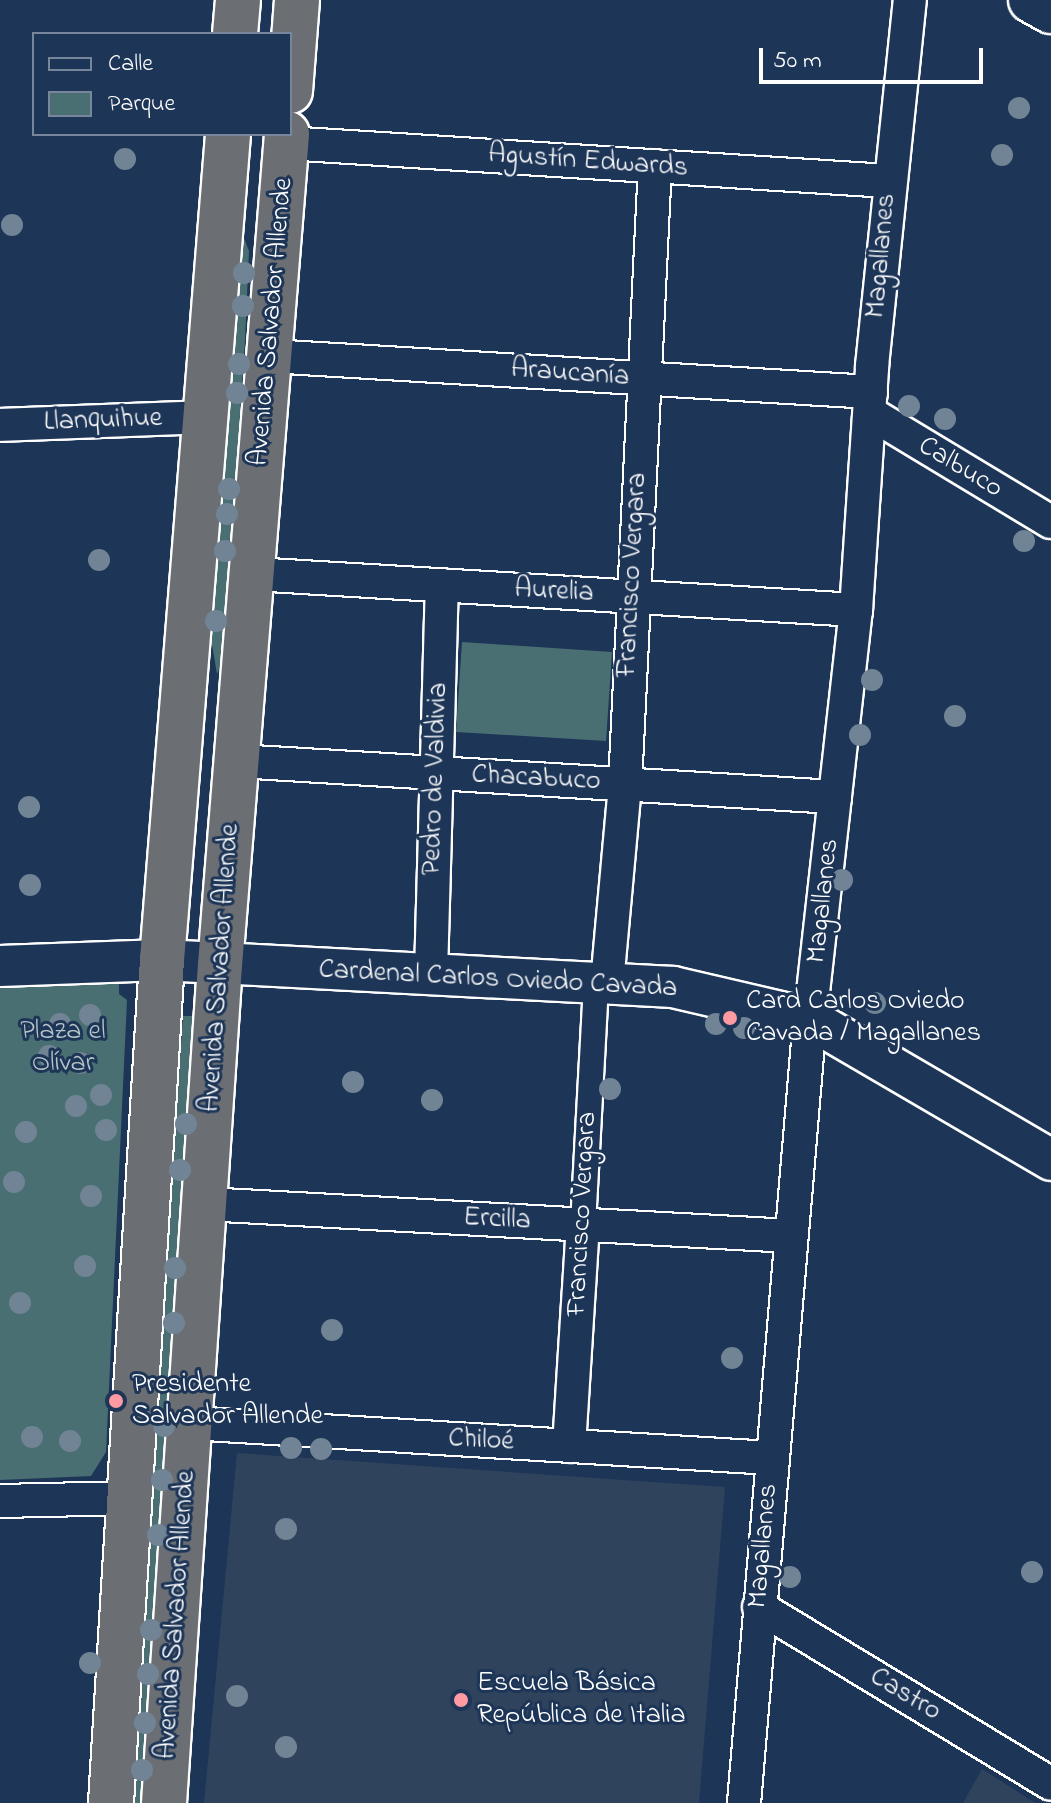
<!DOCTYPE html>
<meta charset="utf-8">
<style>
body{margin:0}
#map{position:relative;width:1051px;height:1803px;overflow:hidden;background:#1d3557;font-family:"Indie Flower",sans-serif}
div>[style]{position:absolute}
.built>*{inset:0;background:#30435d}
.green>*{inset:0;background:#496f72}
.roads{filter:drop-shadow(2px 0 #fff) drop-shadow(-2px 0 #fff) drop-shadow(0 2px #fff) drop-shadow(0 -2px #fff)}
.pedestrian>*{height:24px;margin:-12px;padding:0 12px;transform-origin:12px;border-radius:12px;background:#1d3557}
.minor>*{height:32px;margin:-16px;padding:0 16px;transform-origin:16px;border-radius:16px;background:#1d3557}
.tertiary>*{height:40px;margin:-20px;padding:0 20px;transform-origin:20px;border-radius:20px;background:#1d3557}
.secondary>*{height:44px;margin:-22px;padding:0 22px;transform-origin:22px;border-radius:22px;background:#1d3557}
.trunk>*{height:44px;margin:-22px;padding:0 22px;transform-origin:22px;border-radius:22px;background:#6b6f74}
.trees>*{width:22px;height:22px;margin:-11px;border-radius:50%;background:#718495}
.dots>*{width:22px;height:22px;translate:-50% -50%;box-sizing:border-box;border:4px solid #1d3557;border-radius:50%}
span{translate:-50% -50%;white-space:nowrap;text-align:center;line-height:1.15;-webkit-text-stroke:6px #1d3557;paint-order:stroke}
.street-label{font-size:28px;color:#fff}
.poi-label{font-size:28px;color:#fff}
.left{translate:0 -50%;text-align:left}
.park-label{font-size:28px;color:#b6c5c7}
.legend{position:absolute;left:32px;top:32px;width:260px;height:104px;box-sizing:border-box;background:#1d3557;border:2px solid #77869a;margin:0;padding:10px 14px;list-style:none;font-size:24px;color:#fff}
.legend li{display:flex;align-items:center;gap:16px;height:40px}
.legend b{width:40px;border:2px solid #77869a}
.scale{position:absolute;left:759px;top:48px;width:224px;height:36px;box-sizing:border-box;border:4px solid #fff;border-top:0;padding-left:10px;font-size:24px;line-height:28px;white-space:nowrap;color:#fff;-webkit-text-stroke:6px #1d3557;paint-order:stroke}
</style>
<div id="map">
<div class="built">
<div style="clip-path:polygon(237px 1453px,725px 1487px,699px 1803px,204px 1803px)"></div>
<div style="clip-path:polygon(982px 1769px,1035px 1803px,963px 1803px)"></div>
</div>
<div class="green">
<div style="clip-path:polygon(244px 238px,249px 251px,245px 341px,223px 659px,217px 674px,209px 627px,238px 252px)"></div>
<div style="clip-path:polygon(462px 642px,612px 652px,606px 741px,456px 732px)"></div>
<div style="clip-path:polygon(119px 981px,119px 994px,127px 1000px,106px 1452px,91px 1476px,0 1480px,0 985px)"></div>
<div style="clip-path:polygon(183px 1016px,198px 1016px,145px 1803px,128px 1803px)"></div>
</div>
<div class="roads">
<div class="pedestrian">
<div style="left:583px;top:1225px;width:242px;rotate:-86.9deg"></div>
</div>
<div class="minor">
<div style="left:286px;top:143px;width:604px;rotate:3.61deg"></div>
<div style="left:269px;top:356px;width:603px;rotate:3.42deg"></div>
<div style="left:870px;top:413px;width:211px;rotate:31.1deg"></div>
<div style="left:0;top:425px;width:205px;rotate:-2.2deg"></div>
<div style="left:252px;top:574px;width:605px;rotate:3.41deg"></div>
<div style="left:237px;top:761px;width:599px;rotate:3.45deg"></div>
<div style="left:431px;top:974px;width:389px;rotate:-88.4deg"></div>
<div style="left:607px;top:983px;width:199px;rotate:-84.8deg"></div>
<div style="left:625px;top:785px;width:620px;rotate:-87.23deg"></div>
<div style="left:204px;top:1204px;width:588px;rotate:3.12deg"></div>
<div style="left:189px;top:1423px;width:584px;rotate:3.44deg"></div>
<div style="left:569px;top:1446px;width:221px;rotate:-86.4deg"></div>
<div style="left:0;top:1501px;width:129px;rotate:-1.3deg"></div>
<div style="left:759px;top:1607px;width:341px;rotate:31.2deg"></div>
<div style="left:744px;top:1803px;width:787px;rotate:-85.19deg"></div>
<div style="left:810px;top:1019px;width:412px;rotate:-83.6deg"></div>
<div style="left:856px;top:610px;width:245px;rotate:-86.2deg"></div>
<div style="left:872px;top:366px;width:368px;rotate:-84.1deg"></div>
</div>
<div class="tertiary">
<div style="left:0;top:966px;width:162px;rotate:-2.1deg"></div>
<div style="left:162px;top:960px;width:512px;rotate:3.02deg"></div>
<div style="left:673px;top:987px;width:141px;rotate:13.1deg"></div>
<div style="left:810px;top:1019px;width:279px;rotate:30.3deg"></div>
</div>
<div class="secondary">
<div style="left:1031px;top:0;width:23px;rotate:29deg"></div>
</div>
<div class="trunk">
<div style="left:235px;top:34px;width:34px;rotate:-85deg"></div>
<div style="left:290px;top:91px;width:91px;rotate:-85.6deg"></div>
<div style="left:111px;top:1803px;width:845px;rotate:-86.54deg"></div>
<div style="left:162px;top:960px;width:829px;rotate:-85.43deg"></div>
<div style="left:164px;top:1803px;width:840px;rotate:-86.18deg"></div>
<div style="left:220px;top:965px;width:834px;rotate:-85.39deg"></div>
</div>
</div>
<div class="trees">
<div style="left:1019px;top:108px"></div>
<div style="left:1002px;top:155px"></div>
<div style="left:125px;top:159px"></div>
<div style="left:12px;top:225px"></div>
<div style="left:244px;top:273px"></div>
<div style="left:243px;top:306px"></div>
<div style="left:239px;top:364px"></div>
<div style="left:237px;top:393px"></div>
<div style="left:909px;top:406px"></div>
<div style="left:945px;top:419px"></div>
<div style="left:229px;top:489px"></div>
<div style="left:227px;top:514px"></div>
<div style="left:1024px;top:541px"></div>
<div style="left:225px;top:551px"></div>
<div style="left:99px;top:560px"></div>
<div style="left:216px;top:621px"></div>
<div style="left:872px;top:680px"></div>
<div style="left:955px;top:716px"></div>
<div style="left:860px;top:735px"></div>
<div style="left:29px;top:807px"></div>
<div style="left:842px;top:880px"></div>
<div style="left:30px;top:885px"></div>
<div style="left:875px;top:1003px"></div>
<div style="left:90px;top:1015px"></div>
<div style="left:60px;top:1024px"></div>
<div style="left:716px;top:1024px"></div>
<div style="left:744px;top:1028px"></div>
<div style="left:49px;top:1056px"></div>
<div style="left:80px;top:1063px"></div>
<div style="left:353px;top:1082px"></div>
<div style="left:610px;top:1089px"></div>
<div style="left:101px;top:1095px"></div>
<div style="left:432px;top:1100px"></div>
<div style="left:76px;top:1106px"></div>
<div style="left:186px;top:1124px"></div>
<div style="left:106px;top:1130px"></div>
<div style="left:26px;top:1132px"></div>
<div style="left:180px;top:1170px"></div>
<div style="left:14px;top:1182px"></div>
<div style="left:91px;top:1196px"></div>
<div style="left:85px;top:1266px"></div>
<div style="left:175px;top:1268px"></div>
<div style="left:20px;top:1303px"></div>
<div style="left:174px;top:1323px"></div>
<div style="left:332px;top:1330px"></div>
<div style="left:732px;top:1358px"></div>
<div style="left:164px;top:1426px"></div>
<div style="left:32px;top:1437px"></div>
<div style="left:70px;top:1441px"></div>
<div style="left:291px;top:1448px"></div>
<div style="left:321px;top:1449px"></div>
<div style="left:162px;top:1480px"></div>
<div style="left:286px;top:1529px"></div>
<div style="left:158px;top:1535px"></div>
<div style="left:1032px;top:1572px"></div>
<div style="left:790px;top:1577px"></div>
<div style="left:151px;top:1630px"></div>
<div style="left:90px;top:1663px"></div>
<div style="left:148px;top:1674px"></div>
<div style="left:237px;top:1696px"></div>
<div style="left:145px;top:1723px"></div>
<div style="left:286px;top:1747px"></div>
<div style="left:142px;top:1770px"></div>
</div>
<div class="dots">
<div style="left:730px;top:1018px;background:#ff9aa2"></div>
<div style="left:116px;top:1401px;background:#ff9aa2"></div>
<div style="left:461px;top:1700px;background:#ff9aa2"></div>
</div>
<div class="street-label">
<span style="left:588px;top:162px;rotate:4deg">Agustín Edwards</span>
<span style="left:882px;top:256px;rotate:-85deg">Magallanes</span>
<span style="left:272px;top:322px;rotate:-85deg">Avenida Salvador Allende</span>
<span style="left:570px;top:374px;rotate:4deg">Araucanía</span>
<span style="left:103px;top:421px;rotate:-2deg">Llanquihue</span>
<span style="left:960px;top:468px;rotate:31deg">Calbuco</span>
<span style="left:633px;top:575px;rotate:-87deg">Francisco Vergara</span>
<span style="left:554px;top:592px;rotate:3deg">Aurelia</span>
<span style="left:436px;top:779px;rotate:-88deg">Pedro de Valdivia</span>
<span style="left:536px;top:779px;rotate:3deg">Chacabuco</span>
<span style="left:824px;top:901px;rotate:-84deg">Magallanes</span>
<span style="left:221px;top:968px;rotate:-86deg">Avenida Salvador Allende</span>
<span style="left:498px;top:980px;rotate:3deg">Cardenal Carlos Oviedo Cavada</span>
<span style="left:583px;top:1214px;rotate:-87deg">Francisco Vergara</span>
<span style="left:497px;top:1220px;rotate:3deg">Ercilla</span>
<span style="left:481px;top:1441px;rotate:3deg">Chiloé</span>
<span style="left:764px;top:1546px;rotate:-85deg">Magallanes</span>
<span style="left:177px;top:1615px;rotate:-86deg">Avenida Salvador Allende</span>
<span style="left:905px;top:1695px;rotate:31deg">Castro</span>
</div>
<div class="poi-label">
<span class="left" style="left:746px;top:1018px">Card Carlos Oviedo<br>Cavada / Magallanes</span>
<span class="left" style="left:132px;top:1401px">Presidente<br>Salvador Allende</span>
<span class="left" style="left:477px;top:1700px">Escuela Básica<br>República de Italia</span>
</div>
<div class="park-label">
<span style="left:63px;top:1048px">Plaza el<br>Olívar</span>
</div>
<ul class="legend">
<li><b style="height:10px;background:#1d3557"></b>Calle</li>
<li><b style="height:22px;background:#496f72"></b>Parque</li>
</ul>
<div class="scale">50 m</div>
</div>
